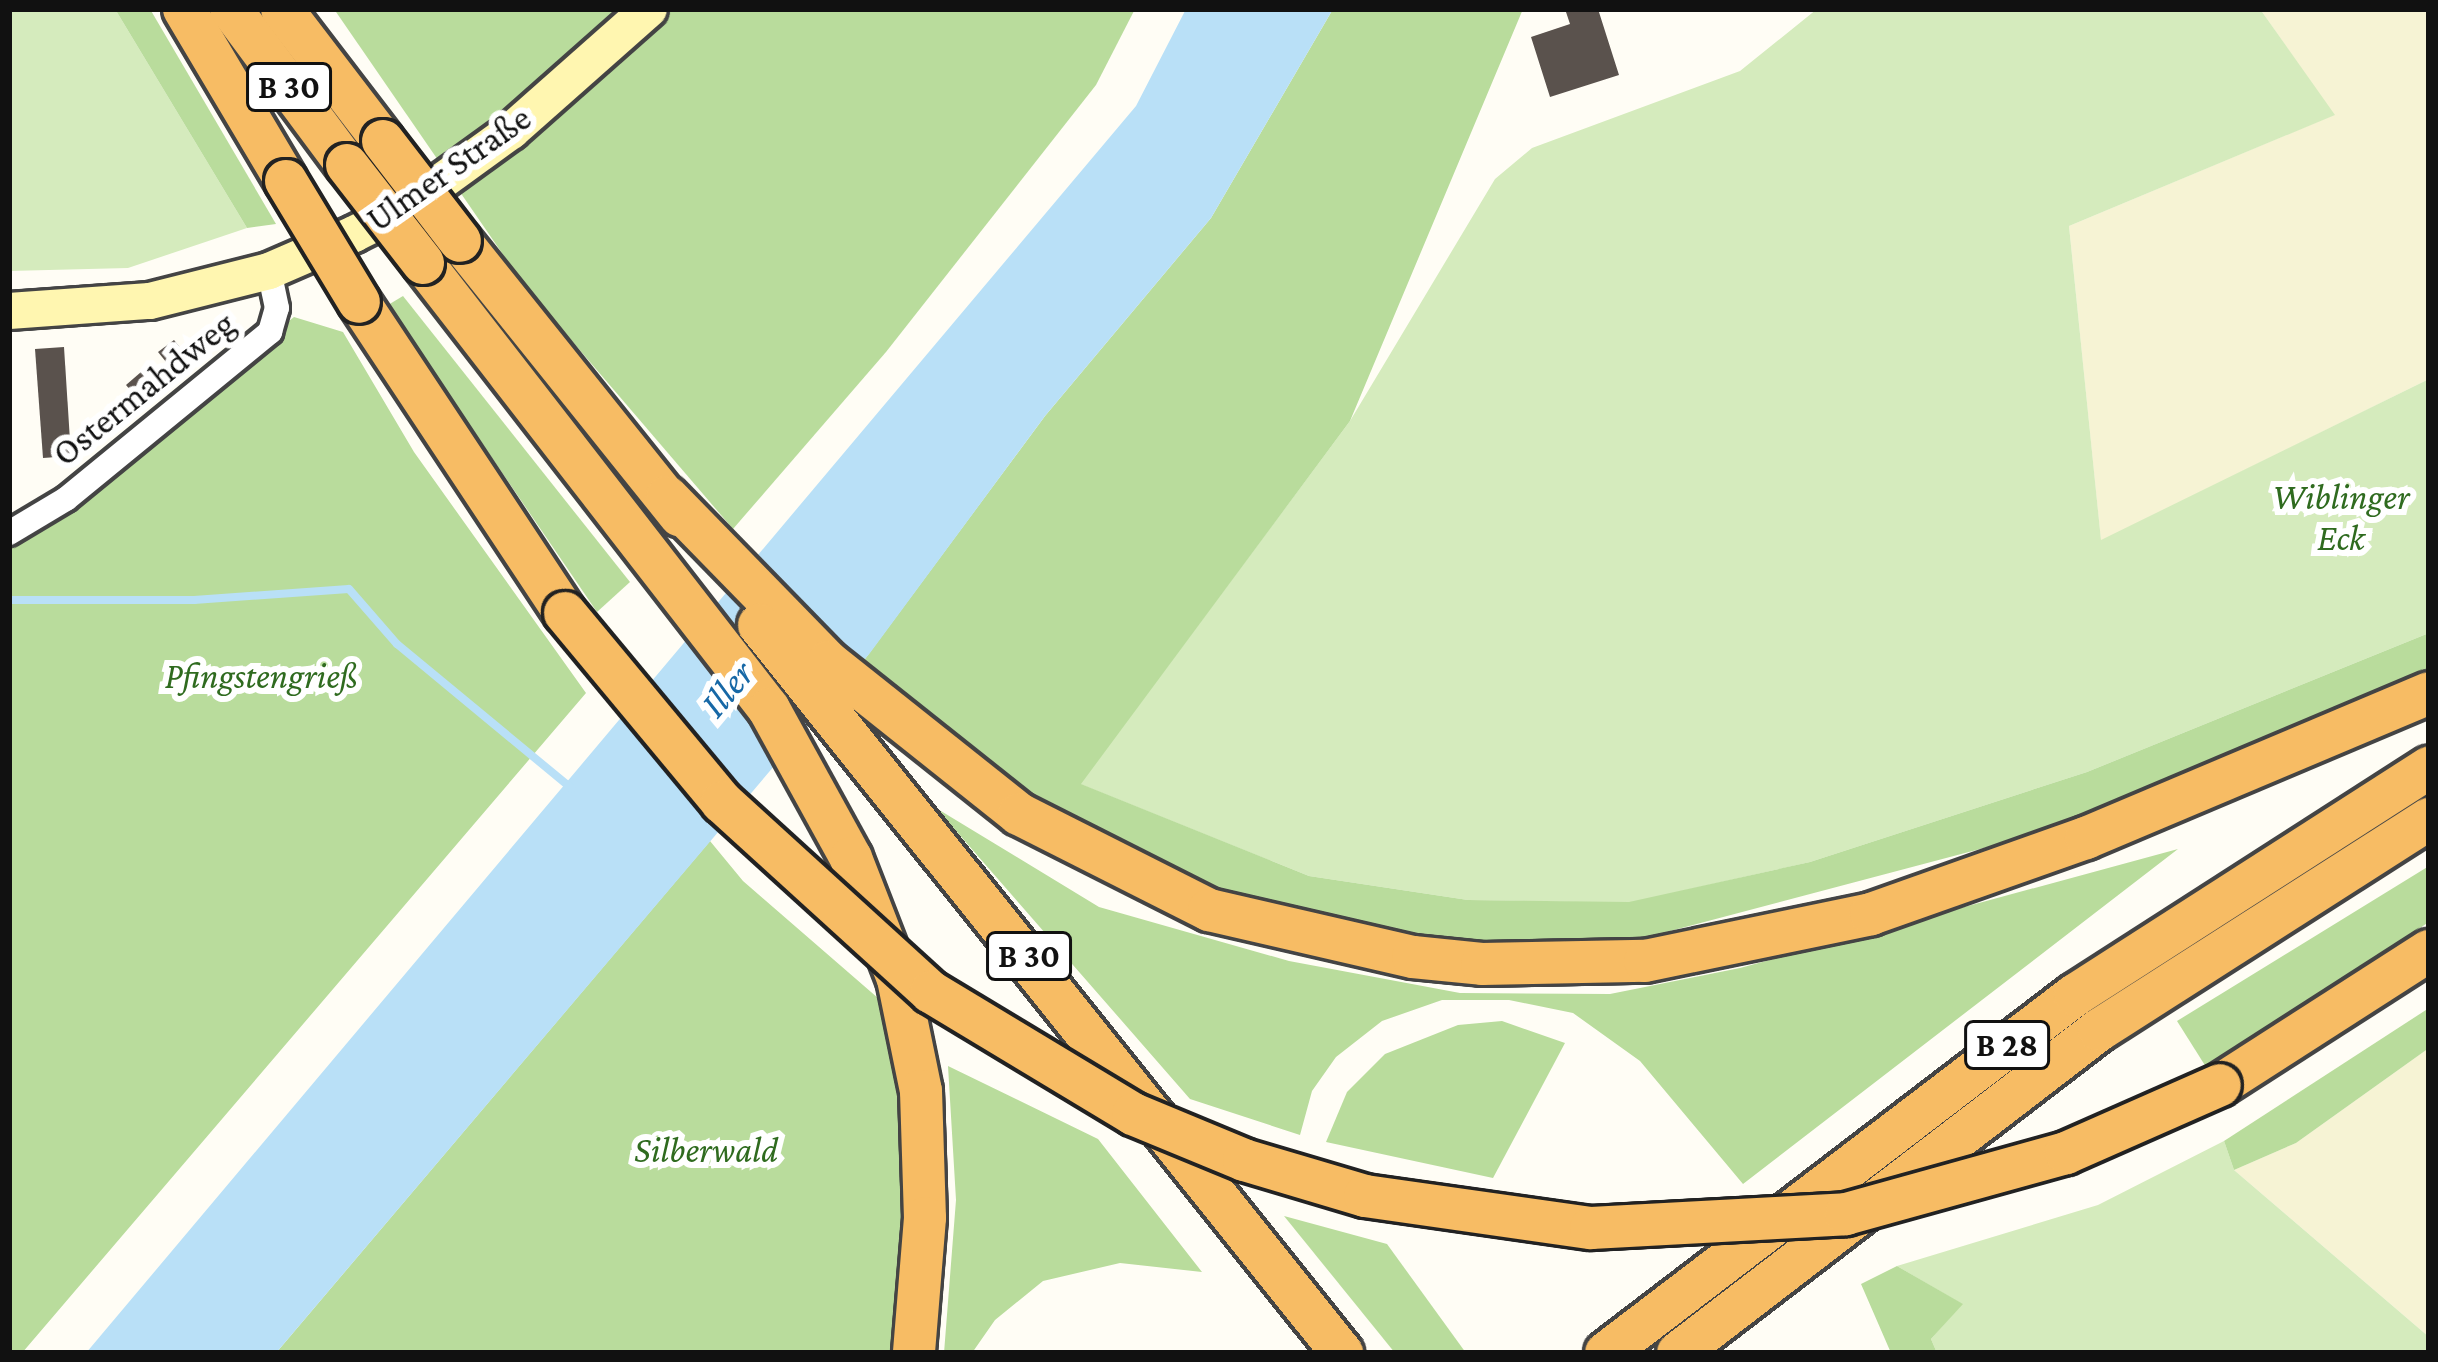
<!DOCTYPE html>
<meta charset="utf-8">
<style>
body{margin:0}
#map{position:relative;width:2438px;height:1362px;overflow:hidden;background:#fffdf5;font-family:"Crimson Pro",serif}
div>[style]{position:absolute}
.farmland>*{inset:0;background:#f6f3d4}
.green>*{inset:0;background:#d5ebbd}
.forest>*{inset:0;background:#b9dc9c}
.water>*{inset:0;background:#b9e0f7}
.stream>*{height:8px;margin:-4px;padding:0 4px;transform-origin:4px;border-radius:4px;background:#b9e0f7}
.building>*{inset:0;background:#5a524d}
.roads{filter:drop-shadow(3px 0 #444) drop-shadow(-3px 0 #444) drop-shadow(0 3px #444) drop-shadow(0 -3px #444)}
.minor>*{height:24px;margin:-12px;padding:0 12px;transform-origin:12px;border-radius:12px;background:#fff}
.secondary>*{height:36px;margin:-18px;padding:0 18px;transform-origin:18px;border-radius:18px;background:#fff6b0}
.trunk>*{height:42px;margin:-21px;padding:0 21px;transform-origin:21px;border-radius:21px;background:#f7bc64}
.bridges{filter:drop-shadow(3px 0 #222) drop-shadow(-3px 0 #222) drop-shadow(0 3px #222) drop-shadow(0 -3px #222)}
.trunk-bridge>*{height:42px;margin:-21px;padding:0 21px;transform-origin:21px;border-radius:21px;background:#f7bc64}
span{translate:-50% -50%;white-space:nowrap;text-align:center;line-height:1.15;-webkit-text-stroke:12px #fff;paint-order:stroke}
.shield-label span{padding:3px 9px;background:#fff;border:3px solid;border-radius:9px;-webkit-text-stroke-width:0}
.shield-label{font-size:33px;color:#111;font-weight:700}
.street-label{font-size:36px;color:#111}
.park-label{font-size:36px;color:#2f6b1f;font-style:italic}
.water-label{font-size:39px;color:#1768a6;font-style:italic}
.frame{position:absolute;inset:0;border:12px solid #111;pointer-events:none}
</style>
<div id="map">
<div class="farmland">
<div style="clip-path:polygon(2260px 9px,2429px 9px,2429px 379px,2101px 541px,2069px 226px,2334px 115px)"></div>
<div style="clip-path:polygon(2429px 1048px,2429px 1337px,2234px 1170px,2296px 1143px)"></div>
</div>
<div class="green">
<div style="clip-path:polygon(9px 9px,115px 9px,247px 228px,128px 268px,9px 271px)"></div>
<div style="clip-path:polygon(1817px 9px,2260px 9px,2335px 115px,2069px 226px,2101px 540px,2429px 379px,2429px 633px,2087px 772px,1810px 862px,1629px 903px,1468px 900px,1309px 876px,1080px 784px,1350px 421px,1495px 179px,1532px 148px,1740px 71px)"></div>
<div style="clip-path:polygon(2224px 1141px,2234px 1170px,2429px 1337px,2429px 1353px,1937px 1353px,1931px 1339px,1962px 1304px,1897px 1266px,2098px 1205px)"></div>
</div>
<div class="forest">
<div style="clip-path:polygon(115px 9px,150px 9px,276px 224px,247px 228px)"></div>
<div style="clip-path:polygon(334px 9px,1135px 9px,1096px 85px,886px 352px,733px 529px,524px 285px)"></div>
<div style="clip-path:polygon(1333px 9px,1523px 9px,1350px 421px,1081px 784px,1309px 876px,1468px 900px,1629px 902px,1810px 862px,2087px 772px,2429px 633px,2429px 673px,2033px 835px,1640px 939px,1540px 945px,1343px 930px,1193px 886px,1053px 818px,859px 667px,1045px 416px,1211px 218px)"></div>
<div style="clip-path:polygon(403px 296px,630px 582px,597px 612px,388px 305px)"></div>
<div style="clip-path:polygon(294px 317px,343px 332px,414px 452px,586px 693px,22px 1353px,9px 1353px,9px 545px)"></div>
<div style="clip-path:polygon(936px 808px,1099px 907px,1289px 961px,1460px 993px,1610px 994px,1740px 968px,2178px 849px,1743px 1184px,1640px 1061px,1573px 1013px,1509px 1000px,1442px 1000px,1382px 1021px,1336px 1057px,1312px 1091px,1300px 1135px,1190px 1099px)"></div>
<div style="clip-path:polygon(710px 841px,743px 881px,901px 1018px,909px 1234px,894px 1353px,276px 1353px)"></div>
<div style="clip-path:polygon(2429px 866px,2429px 922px,2206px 1067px,2177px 1021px)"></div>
<div style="clip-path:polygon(2429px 1008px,2429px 1048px,2296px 1143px,2234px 1170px,2224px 1141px)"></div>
<div style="clip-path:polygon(1502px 1021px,1565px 1043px,1493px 1178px,1326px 1142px,1347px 1092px,1385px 1054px,1458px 1025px)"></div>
<div style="clip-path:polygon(948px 1066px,1098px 1139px,1202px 1272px,1120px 1263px,1043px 1281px,995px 1320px,972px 1353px,944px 1353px,956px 1200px)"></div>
<div style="clip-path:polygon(1284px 1216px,1387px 1244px,1466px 1353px,1395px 1353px)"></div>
<div style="clip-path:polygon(1897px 1266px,1963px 1304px,1931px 1339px,1937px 1353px,1891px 1353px,1861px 1284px)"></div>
</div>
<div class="water">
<div style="clip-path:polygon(1186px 9px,1333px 9px,1211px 218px,1045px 416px,870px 653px,276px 1353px,86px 1353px,1136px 106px)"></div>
</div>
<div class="stream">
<div style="left:9px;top:600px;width:185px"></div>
<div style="left:194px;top:600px;width:155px;rotate:-4.1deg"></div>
<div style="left:349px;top:589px;width:73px;rotate:48.9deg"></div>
<div style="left:397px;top:644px;width:227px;rotate:39.6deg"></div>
</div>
<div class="building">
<div style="clip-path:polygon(1565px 9px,1598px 9px,1619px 75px,1550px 97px,1531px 37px,1570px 24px)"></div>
<div style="clip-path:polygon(174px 340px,186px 355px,171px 368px,158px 352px)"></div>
<div style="clip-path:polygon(64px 347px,71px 456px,43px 458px,35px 349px)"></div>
<div style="clip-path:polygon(141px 372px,154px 386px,138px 399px,126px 385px)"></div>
</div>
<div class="roads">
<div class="minor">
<div style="left:9px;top:533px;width:66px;rotate:-30.8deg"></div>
<div style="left:66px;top:499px;width:264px;rotate:-39.3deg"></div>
<div style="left:270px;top:332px;width:25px;rotate:-74deg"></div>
<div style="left:277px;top:308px;width:38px;rotate:-102deg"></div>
</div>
<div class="secondary">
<div style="left:9px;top:311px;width:141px;rotate:-4.1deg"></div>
<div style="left:150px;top:301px;width:123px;rotate:-14.1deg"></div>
<div style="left:269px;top:271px;width:93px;rotate:-23.5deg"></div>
<div style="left:354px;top:234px;width:54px;rotate:-26.6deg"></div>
<div style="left:402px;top:210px;width:135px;rotate:-35.9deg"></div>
<div style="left:511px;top:131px;width:184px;rotate:-41.5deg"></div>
</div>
<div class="trunk">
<div style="left:184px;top:9px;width:200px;rotate:59.3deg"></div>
<div style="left:231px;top:9px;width:194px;rotate:53.4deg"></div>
<div style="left:282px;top:9px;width:166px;rotate:52.6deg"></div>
<div style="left:460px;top:241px;width:352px;rotate:51.3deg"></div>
<div style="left:423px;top:263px;width:564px;rotate:52.2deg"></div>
<div style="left:769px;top:709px;width:170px;rotate:61.2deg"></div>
<div style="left:851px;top:858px;width:130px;rotate:68.8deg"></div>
<div style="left:898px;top:979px;width:114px;rotate:78.4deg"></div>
<div style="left:921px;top:1091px;width:127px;rotate:88.2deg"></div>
<div style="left:925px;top:1218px;width:135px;rotate:94.7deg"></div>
<div style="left:359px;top:302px;width:373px;rotate:56.5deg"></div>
<div style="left:667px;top:497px;width:231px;rotate:45.7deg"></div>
<div style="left:828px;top:662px;width:244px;rotate:38.5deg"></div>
<div style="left:1019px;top:814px;width:213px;rotate:26.8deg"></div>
<div style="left:1209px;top:910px;width:209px;rotate:13deg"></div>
<div style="left:1413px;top:957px;width:69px;rotate:5.8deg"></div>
<div style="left:1482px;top:964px;width:163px;rotate:-1.1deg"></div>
<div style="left:1645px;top:961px;width:231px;rotate:-11.7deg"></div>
<div style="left:1871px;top:914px;width:228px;rotate:-19.5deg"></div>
<div style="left:2086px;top:838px;width:372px;rotate:-22.9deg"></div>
<div style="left:759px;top:625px;width:933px;rotate:51.31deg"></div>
<div style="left:2220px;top:1085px;width:248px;rotate:-32.7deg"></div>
<div style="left:1606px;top:1353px;width:590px;rotate:-37.36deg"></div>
<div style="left:2075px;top:995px;width:421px;rotate:-32.7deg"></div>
<div style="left:1678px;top:1353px;width:531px;rotate:-37.5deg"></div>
<div style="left:2099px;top:1030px;width:392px;rotate:-32.6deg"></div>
</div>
</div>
<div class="bridges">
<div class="trunk-bridge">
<div style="left:383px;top:141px;width:126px;rotate:52.4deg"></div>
<div style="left:347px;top:165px;width:124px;rotate:52.2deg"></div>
<div style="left:286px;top:181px;width:141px;rotate:58.9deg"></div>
<div style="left:565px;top:613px;width:246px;rotate:50.3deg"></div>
<div style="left:722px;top:802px;width:282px;rotate:42.3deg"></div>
<div style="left:931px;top:992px;width:236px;rotate:31.1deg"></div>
<div style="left:1133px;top:1114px;width:120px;rotate:22.5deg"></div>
<div style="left:1244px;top:1160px;width:126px;rotate:16.6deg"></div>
<div style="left:1365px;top:1196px;width:228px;rotate:8.1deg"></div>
<div style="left:1591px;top:1228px;width:255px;rotate:-3.1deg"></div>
<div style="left:1846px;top:1214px;width:228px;rotate:-15.5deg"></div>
<div style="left:2066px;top:1153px;width:168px;rotate:-23.8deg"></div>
</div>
</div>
<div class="shield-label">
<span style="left:289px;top:87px">B 30</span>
<span style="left:1029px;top:956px">B 30</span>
<span style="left:2007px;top:1045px">B 28</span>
</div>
<div class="street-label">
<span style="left:449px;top:169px;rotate:-35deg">Ulmer Straße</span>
<span style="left:144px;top:389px;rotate:-39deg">Ostermahdweg</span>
</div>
<div class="park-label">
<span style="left:2341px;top:518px">Wiblinger<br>Eck</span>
<span style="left:261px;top:677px">Pfingstengrieß</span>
<span style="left:706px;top:1151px">Silberwald</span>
</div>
<div class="water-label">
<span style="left:727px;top:689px;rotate:-50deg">Iller</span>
</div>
<div class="frame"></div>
</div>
